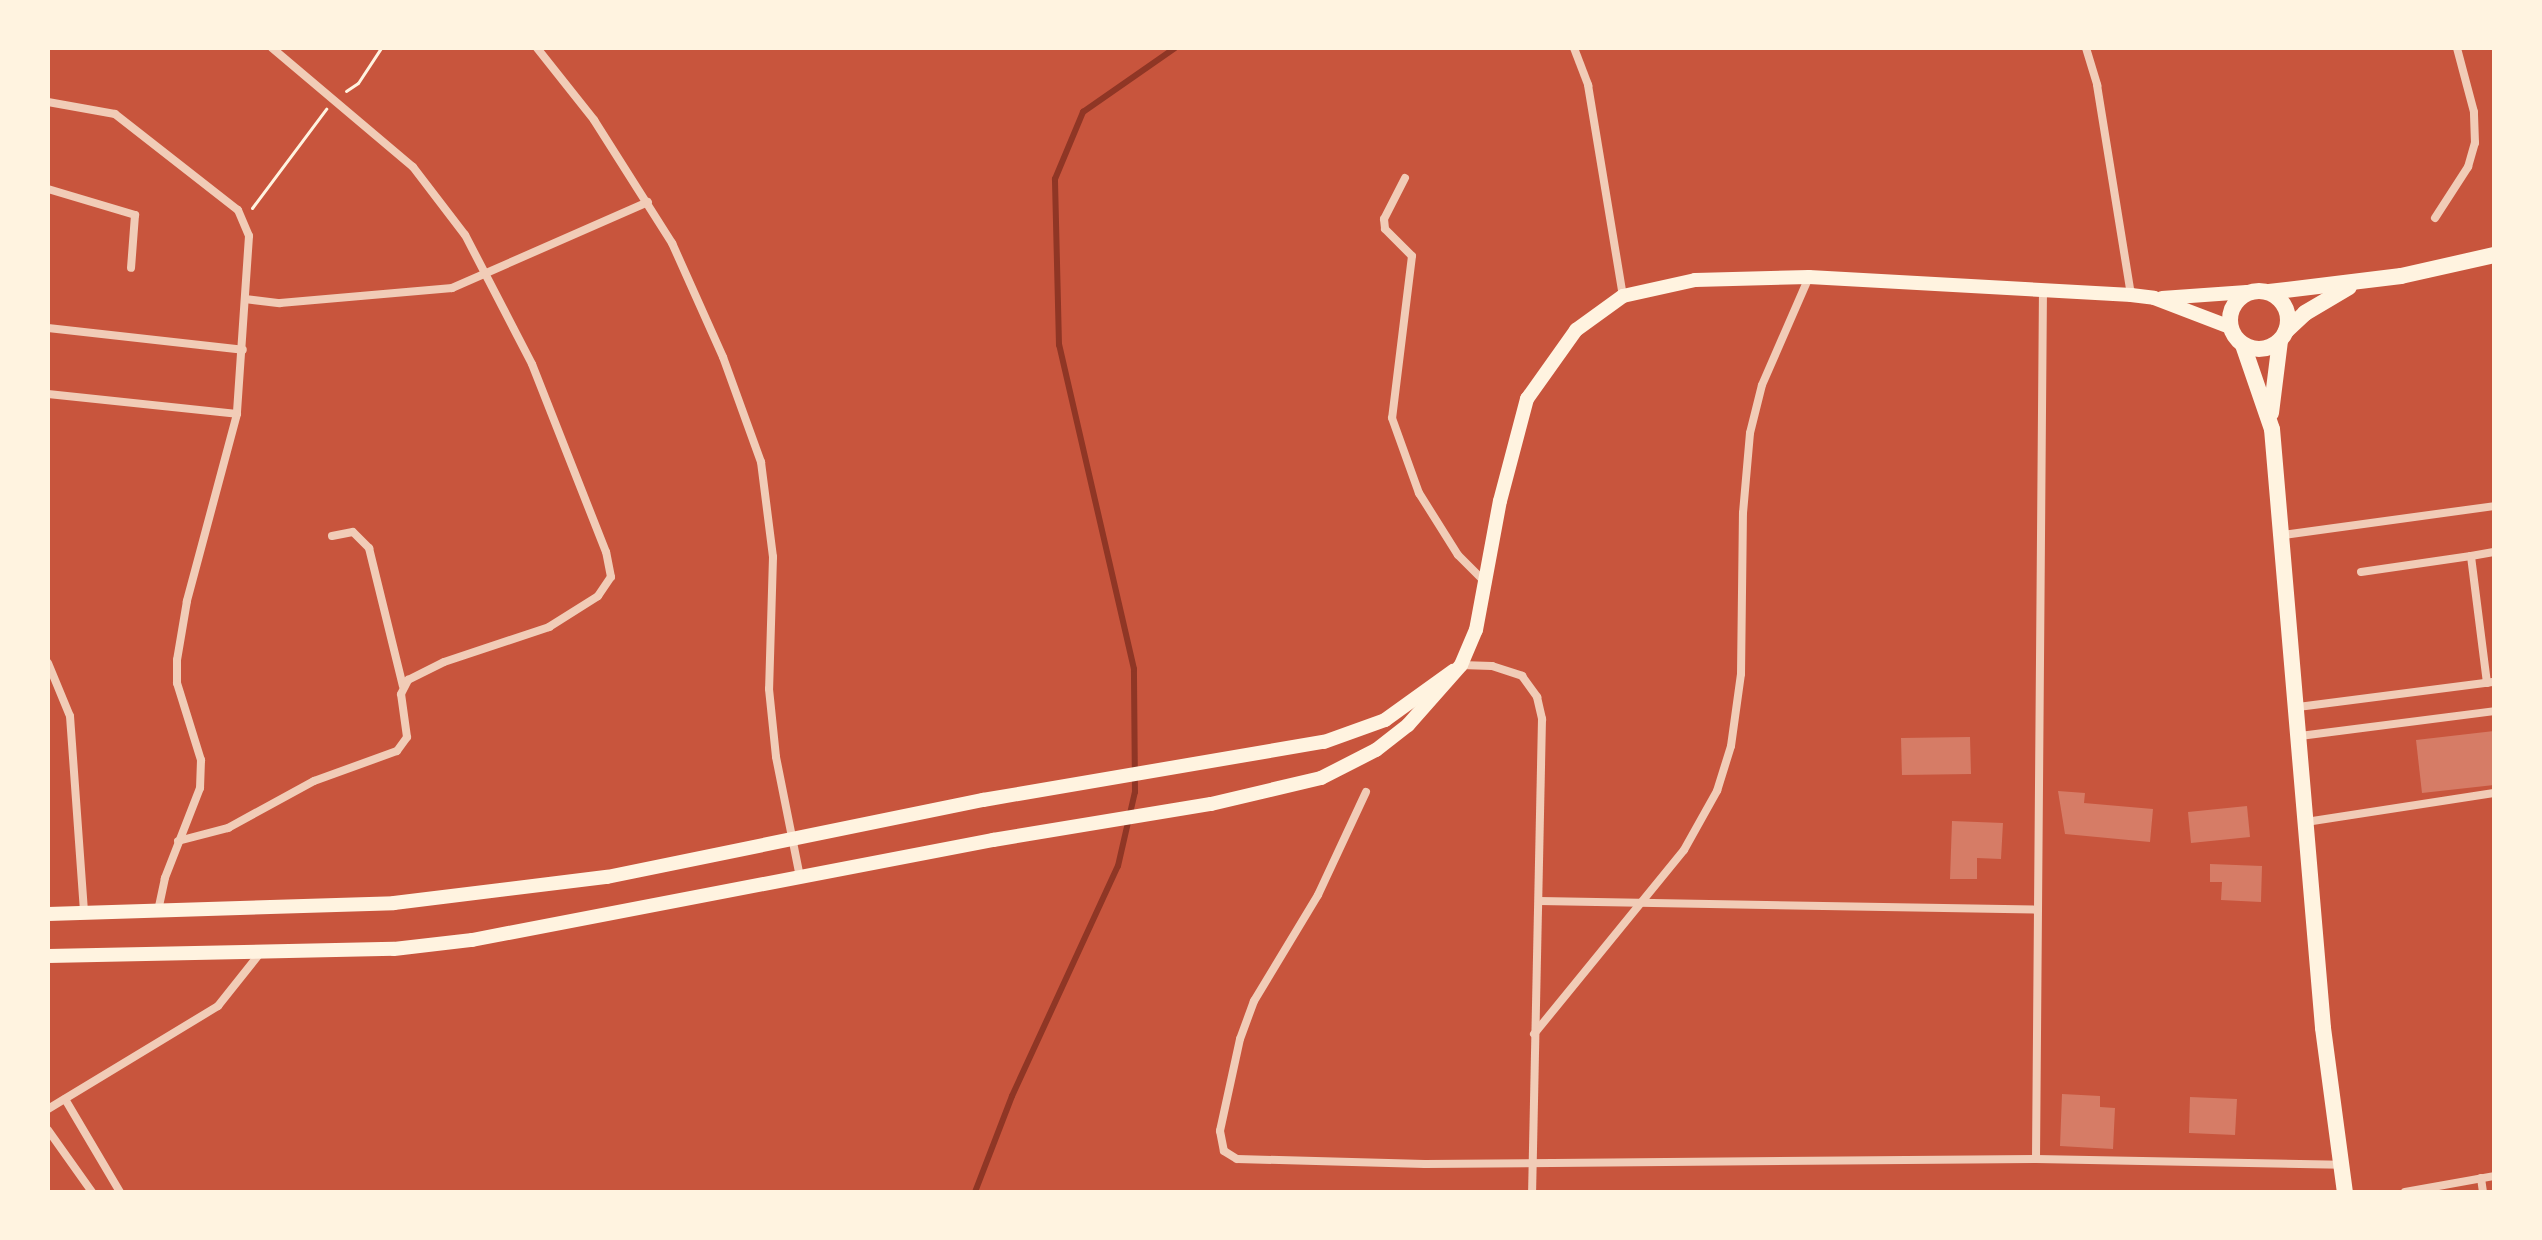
<!DOCTYPE html>
<style>
body{margin:0}
#map{position:relative;width:2542px;height:1240px;overflow:hidden;background:#c8553d;font-family:"Roboto Condensed",sans-serif}
div>[style]{position:absolute}
.stream>*{height:6px;margin:-3px;padding:0 3px;transform-origin:3px;border-radius:3px;background:#8f3625}
.building>*{inset:0;background:#d67c66}
.path>*{height:3px;margin:-1.5px;padding:0 1.5px;transform-origin:1.5px;border-radius:1.5px;background:#fff3e0}
.minor>*{height:8px;margin:-4px;padding:0 4px;transform-origin:4px;border-radius:4px;background:#f1ccb7}
.secondary>*{height:14px;margin:-7px;padding:0 7px;transform-origin:7px;border-radius:7px;background:#fff3e0}
.primary>*{height:16px;margin:-8px;padding:0 8px;transform-origin:8px;border-radius:8px;background:#fff3e0}
.primary>.ring{margin:-8px;padding:0;box-sizing:content-box;background:none;border:16px solid #fff3e0;border-radius:50%}
span{translate:-50% -50%;white-space:nowrap;text-align:center;line-height:1.15;-webkit-text-stroke:6px #fff3e0;paint-order:stroke}
.frame{position:absolute;inset:0;border:50px solid #fff3e0;pointer-events:none}
</style>
<div id="map">
<div class="stream">
<div style="left:975px;top:1192px;width:103px;rotate:-68.9deg"></div>
<div style="left:1012px;top:1096px;width:253px;rotate:-65.3deg"></div>
<div style="left:1118px;top:866px;width:76px;rotate:-77.1deg"></div>
<div style="left:1135px;top:792px;width:123px;rotate:-90.5deg"></div>
<div style="left:1134px;top:669px;width:333px;rotate:-103deg"></div>
<div style="left:1059px;top:345px;width:166px;rotate:-91.4deg"></div>
<div style="left:1055px;top:179px;width:73px;rotate:-67.3deg"></div>
<div style="left:1083px;top:112px;width:112px;rotate:-34.8deg"></div>
</div>
<div class="building">
<div style="clip-path:polygon(2494px 731px,2494px 785px,2422px 793px,2416px 740px)"></div>
<div style="clip-path:polygon(1970px 737px,1971px 774px,1902px 775px,1901px 738px)"></div>
<div style="clip-path:polygon(2058px 791px,2085px 793px,2084px 803px,2153px 809px,2150px 842px,2065px 834px)"></div>
<div style="clip-path:polygon(2247px 806px,2250px 837px,2191px 843px,2188px 812px)"></div>
<div style="clip-path:polygon(1952px 821px,2003px 823px,2001px 859px,1977px 858px,1977px 879px,1950px 879px)"></div>
<div style="clip-path:polygon(2210px 864px,2262px 866px,2261px 902px,2221px 900px,2222px 882px,2210px 882px)"></div>
<div style="clip-path:polygon(2062px 1094px,2100px 1096px,2100px 1107px,2115px 1108px,2113px 1149px,2060px 1146px)"></div>
<div style="clip-path:polygon(2190px 1097px,2237px 1099px,2235px 1135px,2189px 1133px)"></div>
</div>
<div class="path">
<div style="left:346px;top:91px;width:14px;rotate:-34deg"></div>
<div style="left:358px;top:83px;width:42px;rotate:-56.7deg"></div>
<div style="left:252px;top:208px;width:124px;rotate:-53.2deg"></div>
</div>
<div class="minor">
<div style="left:537px;top:48px;width:92px;rotate:51.6deg"></div>
<div style="left:594px;top:120px;width:146px;rotate:57.6deg"></div>
<div style="left:672px;top:243px;width:125px;rotate:65.9deg"></div>
<div style="left:723px;top:357px;width:112px;rotate:70.1deg"></div>
<div style="left:761px;top:462px;width:96px;rotate:82.8deg"></div>
<div style="left:773px;top:557px;width:132px;rotate:91.7deg"></div>
<div style="left:769px;top:689px;width:68px;rotate:84.1deg"></div>
<div style="left:776px;top:757px;width:122px;rotate:78.7deg"></div>
<div style="left:1574px;top:48px;width:40px;rotate:69deg"></div>
<div style="left:1588px;top:85px;width:214px;rotate:80.6deg"></div>
<div style="left:2086px;top:48px;width:39px;rotate:73deg"></div>
<div style="left:2097px;top:85px;width:213px;rotate:80.8deg"></div>
<div style="left:48px;top:102px;width:68px;rotate:10.2deg"></div>
<div style="left:115px;top:114px;width:156px;rotate:38deg"></div>
<div style="left:238px;top:210px;width:28px;rotate:67deg"></div>
<div style="left:249px;top:236px;width:178px;rotate:93.9deg"></div>
<div style="left:237px;top:414px;width:194px;rotate:105deg"></div>
<div style="left:187px;top:601px;width:60px;rotate:99.6deg"></div>
<div style="left:177px;top:660px;width:23px;rotate:90deg"></div>
<div style="left:177px;top:683px;width:81px;rotate:72.7deg"></div>
<div style="left:201px;top:760px;width:28px;rotate:92deg"></div>
<div style="left:200px;top:788px;width:97px;rotate:111.3deg"></div>
<div style="left:165px;top:878px;width:35px;rotate:102deg"></div>
<div style="left:1405px;top:178px;width:46px;rotate:117.1deg"></div>
<div style="left:1384px;top:219px;width:10px;rotate:84deg"></div>
<div style="left:1385px;top:229px;width:38px;rotate:45deg"></div>
<div style="left:1412px;top:256px;width:163px;rotate:97deg"></div>
<div style="left:1392px;top:418px;width:80px;rotate:70.2deg"></div>
<div style="left:1419px;top:493px;width:73px;rotate:57.8deg"></div>
<div style="left:1458px;top:555px;width:41px;rotate:45deg"></div>
<div style="left:48px;top:189px;width:91px;rotate:16.6deg"></div>
<div style="left:135px;top:215px;width:53px;rotate:94.3deg"></div>
<div style="left:2435px;top:218px;width:61px;rotate:-57.1deg"></div>
<div style="left:2468px;top:167px;width:25px;rotate:-74deg"></div>
<div style="left:2475px;top:143px;width:31px;rotate:-92deg"></div>
<div style="left:2474px;top:112px;width:66px;rotate:-104.9deg"></div>
<div style="left:245px;top:299px;width:35px;rotate:7deg"></div>
<div style="left:280px;top:303px;width:173px;rotate:-5deg"></div>
<div style="left:452px;top:288px;width:214px;rotate:-23.7deg"></div>
<div style="left:48px;top:328px;width:196px;rotate:6.4deg"></div>
<div style="left:48px;top:394px;width:190px;rotate:6deg"></div>
<div style="left:2283px;top:535px;width:213px;rotate:-7.8deg"></div>
<div style="left:332px;top:536px;width:21px;rotate:-11deg"></div>
<div style="left:353px;top:532px;width:23px;rotate:45deg"></div>
<div style="left:369px;top:548px;width:142px;rotate:76.2deg"></div>
<div style="left:2361px;top:572px;width:111px;rotate:-8.3deg"></div>
<div style="left:48px;top:663px;width:57px;rotate:67.5deg"></div>
<div style="left:70px;top:716px;width:197px;rotate:85.9deg"></div>
<div style="left:1461px;top:665px;width:31px;rotate:2deg"></div>
<div style="left:1492px;top:666px;width:32px;rotate:18deg"></div>
<div style="left:1522px;top:676px;width:26px;rotate:54deg"></div>
<div style="left:1537px;top:697px;width:23px;rotate:77deg"></div>
<div style="left:1542px;top:719px;width:473px;rotate:91.2deg"></div>
<div style="left:2487px;top:683px;width:128px;rotate:-97.2deg"></div>
<div style="left:2471px;top:556px;width:23px;rotate:-10deg"></div>
<div style="left:2298px;top:707px;width:198px;rotate:-7.3deg"></div>
<div style="left:2300px;top:736px;width:196px;rotate:-7.3deg"></div>
<div style="left:1366px;top:792px;width:114px;rotate:115deg"></div>
<div style="left:1318px;top:895px;width:124px;rotate:121.1deg"></div>
<div style="left:1254px;top:1001px;width:40px;rotate:110.2deg"></div>
<div style="left:1240px;top:1039px;width:94px;rotate:102.3deg"></div>
<div style="left:1220px;top:1131px;width:20px;rotate:79deg"></div>
<div style="left:1224px;top:1151px;width:15px;rotate:32deg"></div>
<div style="left:1237px;top:1159px;width:188px;rotate:1.5deg"></div>
<div style="left:1425px;top:1164px;width:611px;rotate:-0.47deg"></div>
<div style="left:2036px;top:1159px;width:305px;rotate:1.1deg"></div>
<div style="left:2306px;top:822px;width:190px;rotate:-8.8deg"></div>
<div style="left:178px;top:841px;width:52px;rotate:-14.6deg"></div>
<div style="left:228px;top:828px;width:98px;rotate:-28.7deg"></div>
<div style="left:314px;top:781px;width:88px;rotate:-19.9deg"></div>
<div style="left:397px;top:751px;width:17px;rotate:-54deg"></div>
<div style="left:407px;top:737px;width:43px;rotate:-97.9deg"></div>
<div style="left:401px;top:694px;width:16px;rotate:-63deg"></div>
<div style="left:408px;top:680px;width:40px;rotate:-26.6deg"></div>
<div style="left:444px;top:662px;width:111px;rotate:-18.4deg"></div>
<div style="left:549px;top:627px;width:58px;rotate:-32.3deg"></div>
<div style="left:598px;top:596px;width:23px;rotate:-56deg"></div>
<div style="left:611px;top:577px;width:25px;rotate:-101deg"></div>
<div style="left:606px;top:552px;width:202px;rotate:-111.5deg"></div>
<div style="left:532px;top:364px;width:145px;rotate:-117.4deg"></div>
<div style="left:465px;top:235px;width:86px;rotate:-127.4deg"></div>
<div style="left:413px;top:167px;width:185px;rotate:-139.8deg"></div>
<div style="left:1540px;top:901px;width:498px;rotate:1deg"></div>
<div style="left:1534px;top:1034px;width:237px;rotate:-50.8deg"></div>
<div style="left:1684px;top:850px;width:68px;rotate:-60.8deg"></div>
<div style="left:1717px;top:791px;width:47px;rotate:-72.7deg"></div>
<div style="left:1731px;top:746px;width:73px;rotate:-82.1deg"></div>
<div style="left:1741px;top:674px;width:161px;rotate:-89.3deg"></div>
<div style="left:1743px;top:513px;width:80px;rotate:-85deg"></div>
<div style="left:1750px;top:433px;width:49px;rotate:-76deg"></div>
<div style="left:1762px;top:385px;width:118px;rotate:-66.5deg"></div>
<div style="left:65px;top:1099px;width:108px;rotate:59.4deg"></div>
<div style="left:48px;top:1109px;width:199px;rotate:-31.2deg"></div>
<div style="left:218px;top:1006px;width:69px;rotate:-51.5deg"></div>
<div style="left:48px;top:1130px;width:76px;rotate:54.6deg"></div>
<div style="left:2036px;top:1159px;width:868px;rotate:-89.54deg"></div>
<div style="left:2481px;top:1178px;width:14px;rotate:82deg"></div>
<div style="left:2405px;top:1192px;width:90px;rotate:-10.2deg"></div>
</div>
<div class="secondary">
<div style="left:2162px;top:298px;width:85px;rotate:-4deg"></div>
<div style="left:48px;top:914px;width:346px;rotate:-1.8deg"></div>
<div style="left:394px;top:903px;width:215px;rotate:-7deg"></div>
<div style="left:607px;top:877px;width:384px;rotate:-11.6deg"></div>
<div style="left:983px;top:800px;width:346px;rotate:-9.7deg"></div>
<div style="left:1324px;top:742px;width:65px;rotate:-19.8deg"></div>
<div style="left:1385px;top:720px;width:84px;rotate:-35.8deg"></div>
<div style="left:48px;top:956px;width:346px;rotate:-1.2deg"></div>
<div style="left:394px;top:949px;width:79px;rotate:-6.6deg"></div>
<div style="left:472px;top:940px;width:531px;rotate:-10.87deg"></div>
<div style="left:993px;top:840px;width:221px;rotate:-9.4deg"></div>
<div style="left:1211px;top:804px;width:113px;rotate:-13.3deg"></div>
<div style="left:1321px;top:778px;width:62px;rotate:-27deg"></div>
<div style="left:1376px;top:750px;width:41px;rotate:-38deg"></div>
<div style="left:1408px;top:725px;width:80px;rotate:-48.5deg"></div>
<div style="left:1461px;top:665px;width:38px;rotate:-67deg"></div>
<div style="left:1476px;top:630px;width:131px;rotate:-79.5deg"></div>
<div style="left:1500px;top:501px;width:106px;rotate:-75.2deg"></div>
<div style="left:1527px;top:399px;width:85px;rotate:-54.6deg"></div>
<div style="left:1576px;top:330px;width:58px;rotate:-35.9deg"></div>
<div style="left:1623px;top:296px;width:74px;rotate:-12.5deg"></div>
<div style="left:1695px;top:280px;width:114px;rotate:-1.5deg"></div>
<div style="left:1809px;top:277px;width:323px;rotate:3.2deg"></div>
<div style="left:2131px;top:295px;width:23px;rotate:7deg"></div>
<div style="left:2154px;top:298px;width:81px;rotate:20.9deg"></div>
</div>
<div class="primary">
<div class="ring" style="left:2230px;top:291px;width:42px;height:42px"></div>
<div style="left:2269px;top:292px;width:133px;rotate:-6.9deg"></div>
<div style="left:2401px;top:276px;width:95px;rotate:-12.7deg"></div>
<div style="left:2286px;top:331px;width:26px;rotate:-43deg"></div>
<div style="left:2305px;top:313px;width:51px;rotate:-30.6deg"></div>
<div style="left:2243px;top:345px;width:89px;rotate:71deg"></div>
<div style="left:2272px;top:429px;width:601px;rotate:85.13deg"></div>
<div style="left:2323px;top:1028px;width:165px;rotate:82.4deg"></div>
<div style="left:2271px;top:413px;width:73px;rotate:-82.9deg"></div>
</div>
<div class="frame"></div>
</div>
